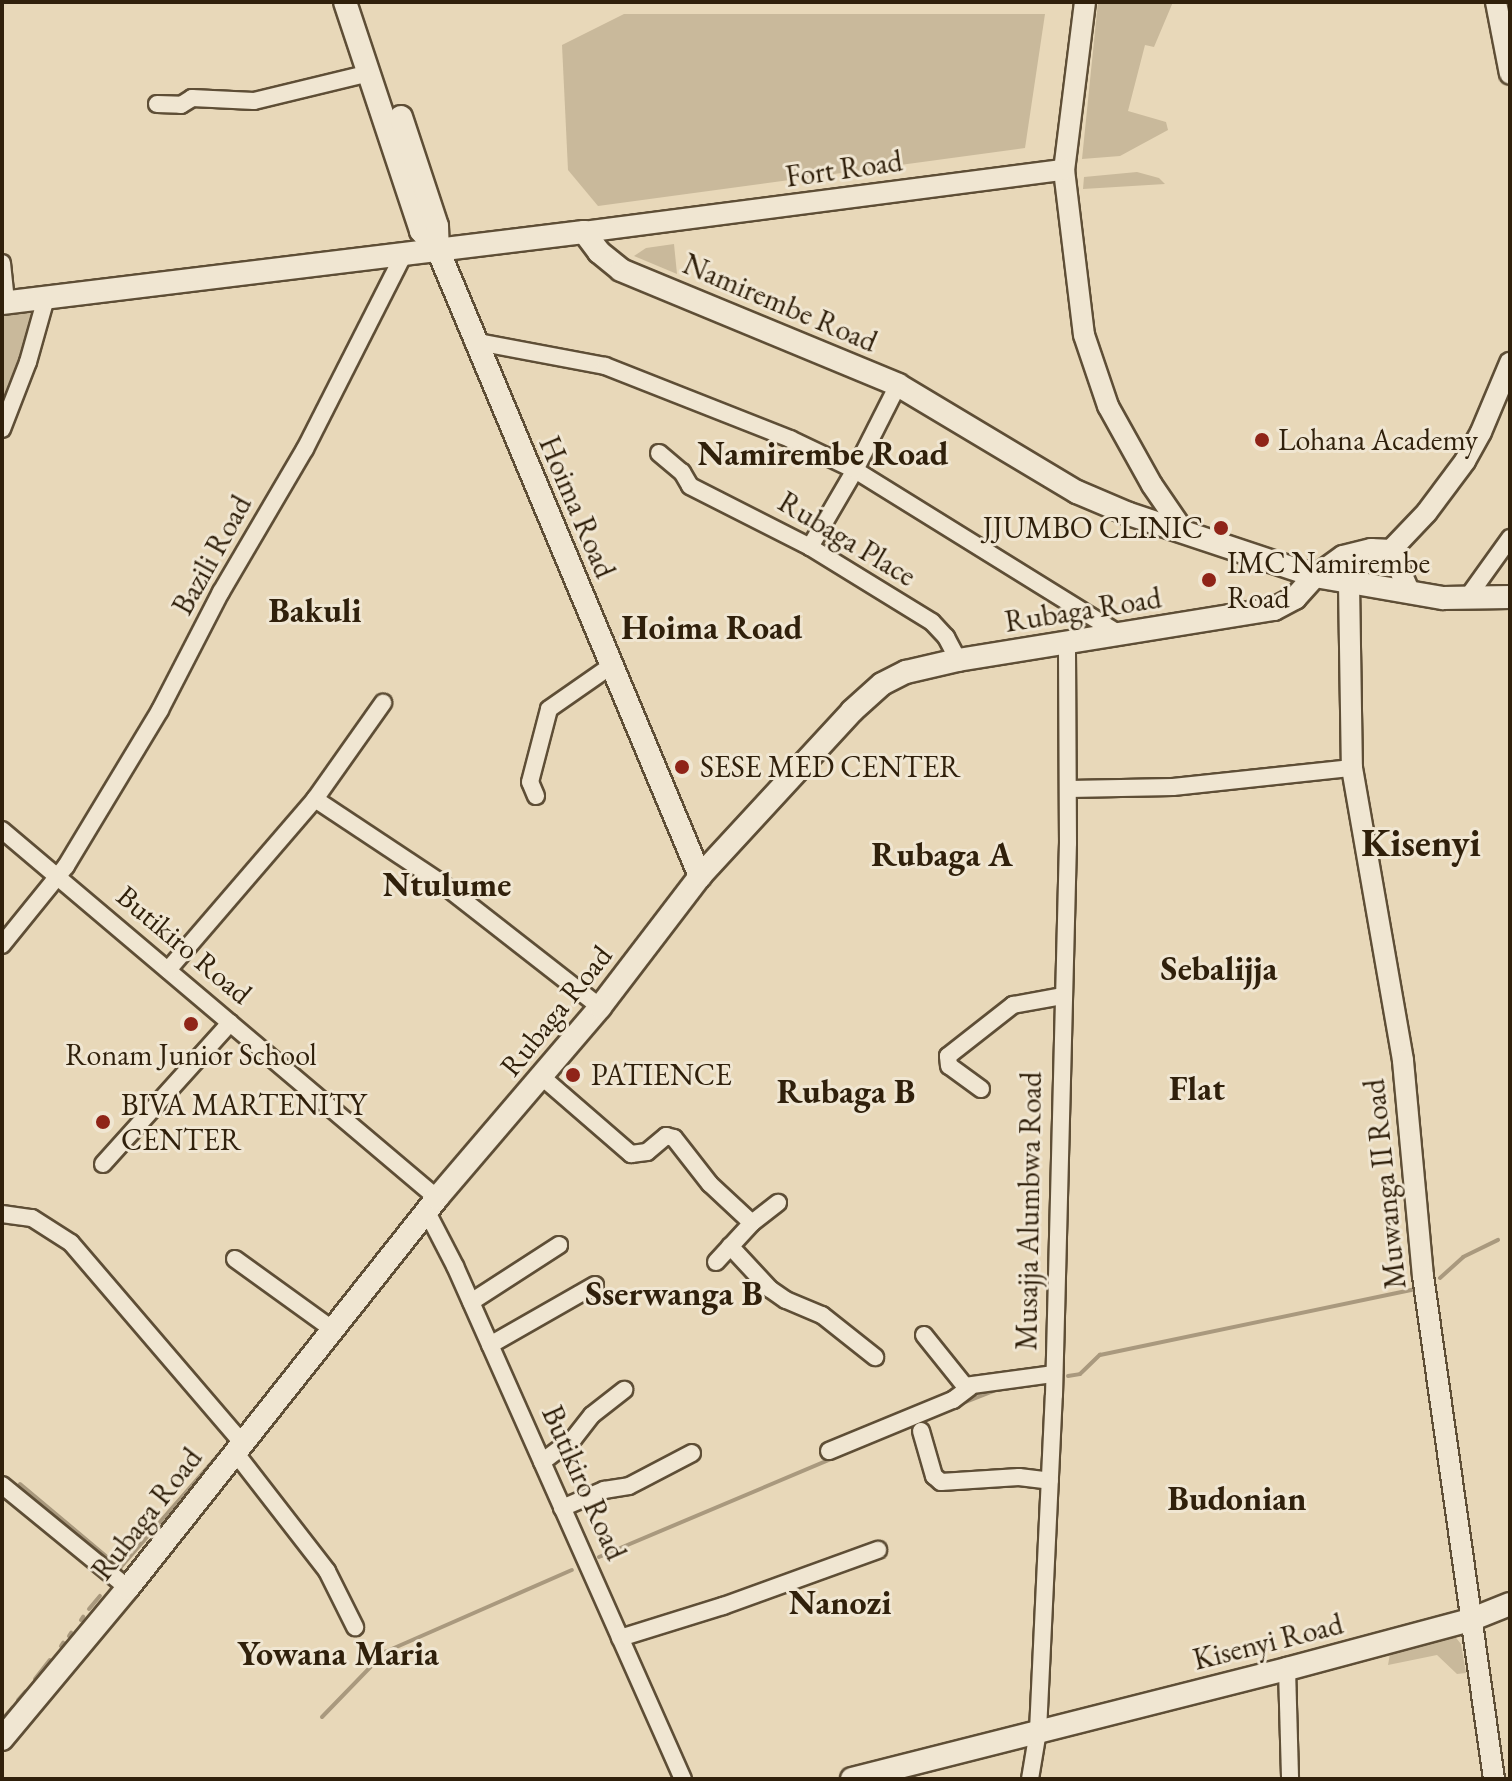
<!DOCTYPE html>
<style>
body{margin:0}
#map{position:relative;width:1512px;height:1781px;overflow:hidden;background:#e8d8b9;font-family:"EB Garamond",serif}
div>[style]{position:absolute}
.green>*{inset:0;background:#c9b99b}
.stream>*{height:4px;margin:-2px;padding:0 2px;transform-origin:2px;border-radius:2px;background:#a9997e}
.roads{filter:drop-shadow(2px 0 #5e4e36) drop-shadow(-2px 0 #5e4e36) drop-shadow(0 2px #5e4e36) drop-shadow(0 -2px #5e4e36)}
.minor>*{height:16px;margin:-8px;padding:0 8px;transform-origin:8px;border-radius:8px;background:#f0e6d2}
.tertiary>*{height:20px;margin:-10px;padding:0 10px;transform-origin:10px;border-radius:10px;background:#f0e6d2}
.secondary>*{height:22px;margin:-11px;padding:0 11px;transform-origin:11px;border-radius:11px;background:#f0e6d2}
.dots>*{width:22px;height:22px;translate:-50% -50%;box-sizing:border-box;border:4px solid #f0e6d2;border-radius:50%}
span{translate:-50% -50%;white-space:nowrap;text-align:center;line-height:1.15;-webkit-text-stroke:6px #f0e6d2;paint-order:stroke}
.street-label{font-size:30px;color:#30200b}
.poi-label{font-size:30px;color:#30200b}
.left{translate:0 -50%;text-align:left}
.right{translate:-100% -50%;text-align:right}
.quarter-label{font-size:34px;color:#30200b;font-weight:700}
.district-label{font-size:38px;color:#30200b;font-weight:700}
.frame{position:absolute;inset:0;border:4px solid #30200b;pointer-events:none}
</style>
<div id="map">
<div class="green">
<div style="clip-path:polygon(1098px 2px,1173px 2px,1154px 47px,1145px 45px,1128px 111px,1166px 122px,1168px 130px,1120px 156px,1082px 159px)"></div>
<div style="clip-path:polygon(624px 14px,1045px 14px,1025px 148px,598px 206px,568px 170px,562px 45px)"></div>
<div style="clip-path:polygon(1137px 172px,1159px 178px,1165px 184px,1083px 189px,1084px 177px)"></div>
<div style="clip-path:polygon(674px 244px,677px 274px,634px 256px,646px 248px)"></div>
<div style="clip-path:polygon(32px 313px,29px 335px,2px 408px,2px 316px)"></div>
<div style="clip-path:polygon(1453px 1634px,1461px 1644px,1466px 1673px,1457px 1674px,1437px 1655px,1388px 1665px,1391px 1648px)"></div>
</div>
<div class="stream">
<div style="left:1440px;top:1278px;width:31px;rotate:-42deg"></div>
<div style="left:1463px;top:1257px;width:39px;rotate:-26deg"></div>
<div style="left:1068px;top:1376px;width:12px;rotate:-9deg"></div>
<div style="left:1080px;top:1374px;width:28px;rotate:-44deg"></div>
<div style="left:1100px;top:1355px;width:319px;rotate:-11.8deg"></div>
<div style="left:958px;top:1405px;width:43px;rotate:-21.8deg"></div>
<div style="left:20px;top:1484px;width:131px;rotate:40deg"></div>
<div style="left:120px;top:1568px;width:171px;rotate:-49deg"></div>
<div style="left:599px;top:1557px;width:324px;rotate:-22.9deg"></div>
<div style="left:89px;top:1609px;width:17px;rotate:-50deg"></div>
<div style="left:81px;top:1620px;width:4px;rotate:-56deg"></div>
<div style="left:69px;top:1636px;width:4px;rotate:-56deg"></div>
<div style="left:61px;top:1646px;width:4px;rotate:-56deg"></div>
<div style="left:35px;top:1679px;width:24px;rotate:-52deg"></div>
<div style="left:18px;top:1700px;width:11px;rotate:-49deg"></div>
<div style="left:5px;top:1716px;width:12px;rotate:-48deg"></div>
<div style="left:322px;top:1717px;width:91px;rotate:-45.9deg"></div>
<div style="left:385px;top:1652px;width:204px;rotate:-23.7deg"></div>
</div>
<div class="roads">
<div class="minor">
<div style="left:157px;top:104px;width:24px;rotate:2deg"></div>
<div style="left:181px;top:105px;width:13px;rotate:-32deg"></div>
<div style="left:192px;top:98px;width:62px;rotate:2.8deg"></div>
<div style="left:254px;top:101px;width:119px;rotate:-13.6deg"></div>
<div style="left:2px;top:263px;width:39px;rotate:84deg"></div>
<div style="left:473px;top:341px;width:134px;rotate:10.7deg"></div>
<div style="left:605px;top:366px;width:199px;rotate:21.5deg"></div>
<div style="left:790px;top:439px;width:72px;rotate:25.5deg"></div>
<div style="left:855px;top:470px;width:313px;rotate:31.8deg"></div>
<div style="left:2px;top:429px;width:72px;rotate:-68.8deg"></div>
<div style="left:28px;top:362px;width:66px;rotate:-74.3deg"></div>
<div style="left:659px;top:453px;width:30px;rotate:40deg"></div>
<div style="left:682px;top:472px;width:16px;rotate:60deg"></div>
<div style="left:690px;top:486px;width:135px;rotate:26.9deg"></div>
<div style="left:810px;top:547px;width:143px;rotate:31.6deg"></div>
<div style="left:932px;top:622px;width:21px;rotate:47deg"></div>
<div style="left:946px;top:637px;width:26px;rotate:62deg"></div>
<div style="left:810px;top:547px;width:89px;rotate:-59.7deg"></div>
<div style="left:855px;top:470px;width:95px;rotate:-63.2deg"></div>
<div style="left:1467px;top:598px;width:74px;rotate:-54.4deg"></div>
<div style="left:1069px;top:789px;width:104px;rotate:-1.1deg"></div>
<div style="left:1173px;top:787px;width:180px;rotate:-6.1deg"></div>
<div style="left:536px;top:796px;width:15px;rotate:-113deg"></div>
<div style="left:530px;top:782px;width:75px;rotate:-75.4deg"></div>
<div style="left:549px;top:709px;width:77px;rotate:-34.9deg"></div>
<div style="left:315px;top:799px;width:150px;rotate:33.6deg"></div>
<div style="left:440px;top:882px;width:203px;rotate:38deg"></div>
<div style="left:2px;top:830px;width:570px;rotate:40.23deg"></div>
<div style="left:2px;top:945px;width:102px;rotate:-51deg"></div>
<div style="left:66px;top:866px;width:182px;rotate:-58.9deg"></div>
<div style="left:160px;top:710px;width:133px;rotate:-62.7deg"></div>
<div style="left:221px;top:592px;width:166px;rotate:-59.6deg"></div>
<div style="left:305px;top:449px;width:219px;rotate:-63.1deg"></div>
<div style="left:168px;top:970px;width:225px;rotate:-49.3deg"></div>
<div style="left:315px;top:799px;width:118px;rotate:-54.7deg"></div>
<div style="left:542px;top:1077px;width:118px;rotate:40.9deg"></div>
<div style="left:631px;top:1154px;width:16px;rotate:-7deg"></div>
<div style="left:647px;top:1152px;width:25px;rotate:-40deg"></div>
<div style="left:666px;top:1136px;width:8px;rotate:14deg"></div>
<div style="left:674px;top:1138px;width:58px;rotate:52deg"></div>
<div style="left:710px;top:1184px;width:57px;rotate:42.9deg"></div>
<div style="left:981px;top:1089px;width:39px;rotate:-144deg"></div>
<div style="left:949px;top:1066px;width:10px;rotate:-96deg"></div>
<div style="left:948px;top:1056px;width:83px;rotate:-38.1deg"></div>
<div style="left:1013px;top:1005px;width:51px;rotate:-10.2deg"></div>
<div style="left:103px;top:1164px;width:190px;rotate:-48deg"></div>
<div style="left:427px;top:1212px;width:61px;rotate:62.6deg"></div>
<div style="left:455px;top:1266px;width:561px;rotate:66.04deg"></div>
<div style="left:2px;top:1214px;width:30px;rotate:8deg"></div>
<div style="left:32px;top:1218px;width:46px;rotate:32.7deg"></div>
<div style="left:71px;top:1243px;width:261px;rotate:49.4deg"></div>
<div style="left:730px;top:1246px;width:59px;rotate:47.1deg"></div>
<div style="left:770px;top:1289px;width:19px;rotate:35deg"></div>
<div style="left:786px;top:1300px;width:39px;rotate:23deg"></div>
<div style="left:822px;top:1315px;width:68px;rotate:38.4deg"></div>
<div style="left:235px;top:1259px;width:120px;rotate:35.8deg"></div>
<div style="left:716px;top:1262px;width:53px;rotate:-47.3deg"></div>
<div style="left:752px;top:1223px;width:33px;rotate:-38deg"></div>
<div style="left:471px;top:1302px;width:105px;rotate:-32.9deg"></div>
<div style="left:924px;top:1335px;width:65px;rotate:51.2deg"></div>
<div style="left:965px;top:1386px;width:90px;rotate:-7.7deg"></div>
<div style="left:490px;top:1345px;width:121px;rotate:-29.7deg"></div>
<div style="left:921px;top:1431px;width:47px;rotate:73.9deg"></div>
<div style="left:934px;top:1476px;width:9px;rotate:41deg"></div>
<div style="left:941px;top:1482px;width:78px;rotate:-3.7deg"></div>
<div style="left:1019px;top:1477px;width:31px;rotate:7deg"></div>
<div style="left:234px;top:1451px;width:152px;rotate:52.2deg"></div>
<div style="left:327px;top:1571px;width:63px;rotate:63.4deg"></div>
<div style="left:829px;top:1451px;width:134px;rotate:-22.4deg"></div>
<div style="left:953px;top:1400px;width:21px;rotate:-37deg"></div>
<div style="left:542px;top:1462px;width:40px;rotate:-37deg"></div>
<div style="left:574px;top:1438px;width:29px;rotate:-52deg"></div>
<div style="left:592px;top:1415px;width:41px;rotate:-38deg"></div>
<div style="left:2px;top:1485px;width:163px;rotate:39.3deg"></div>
<div style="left:562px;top:1508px;width:46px;rotate:-23.2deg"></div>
<div style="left:604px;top:1490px;width:25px;rotate:-9deg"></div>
<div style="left:629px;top:1486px;width:71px;rotate:-27.6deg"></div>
<div style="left:620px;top:1638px;width:108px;rotate:-17.3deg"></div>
<div style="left:723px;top:1606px;width:165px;rotate:-19.9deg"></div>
<div style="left:1287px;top:1669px;width:110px;rotate:88.4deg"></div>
<div style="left:1030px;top:1779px;width:49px;rotate:-80.5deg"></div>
<div style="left:1038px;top:1731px;width:336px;rotate:-87.3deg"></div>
<div style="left:1054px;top:1395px;width:552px;rotate:-88.55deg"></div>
<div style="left:1068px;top:843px;width:199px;rotate:-90.3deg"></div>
</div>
<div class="tertiary">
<div style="left:1085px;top:2px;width:169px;rotate:97.1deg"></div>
<div style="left:1064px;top:170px;width:166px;rotate:83.1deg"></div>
<div style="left:1084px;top:335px;width:75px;rotate:71.3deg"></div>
<div style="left:1108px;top:406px;width:90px;rotate:60.9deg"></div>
<div style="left:1152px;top:485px;width:58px;rotate:55.5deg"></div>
<div style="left:1496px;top:2px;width:73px;rotate:79deg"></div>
<div style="left:584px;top:232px;width:484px;rotate:-7.4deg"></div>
<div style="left:1391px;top:550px;width:52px;rotate:-46.5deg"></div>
<div style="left:1427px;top:512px;width:64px;rotate:-53.3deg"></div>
<div style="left:1465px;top:461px;width:33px;rotate:-61deg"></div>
<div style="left:1481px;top:432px;width:75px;rotate:-67.2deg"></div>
<div style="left:1391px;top:550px;width:47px;rotate:66.2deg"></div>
<div style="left:1315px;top:576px;width:34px;rotate:-36deg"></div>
<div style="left:1343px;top:556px;width:29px;rotate:-14deg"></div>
<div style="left:1371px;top:549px;width:20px;rotate:3deg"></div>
<div style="left:1349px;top:583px;width:185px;rotate:89.1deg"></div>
<div style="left:1352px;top:768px;width:297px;rotate:80.1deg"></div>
<div style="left:1403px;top:1061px;width:216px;rotate:84.7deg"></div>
<div style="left:1423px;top:1276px;width:508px;rotate:81.97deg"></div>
</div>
<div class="secondary">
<div style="left:345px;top:2px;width:241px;rotate:71.6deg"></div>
<div style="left:421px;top:231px;width:25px;rotate:48deg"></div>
<div style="left:438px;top:250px;width:679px;rotate:67.29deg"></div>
<div style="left:401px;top:117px;width:115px;rotate:71.7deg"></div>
<div style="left:437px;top:226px;width:24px;rotate:88deg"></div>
<div style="left:2px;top:303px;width:586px;rotate:-6.96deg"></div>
<div style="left:584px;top:232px;width:25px;rotate:53deg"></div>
<div style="left:599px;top:252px;width:28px;rotate:39deg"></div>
<div style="left:621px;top:270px;width:300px;rotate:22.5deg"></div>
<div style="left:898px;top:385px;width:209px;rotate:30.9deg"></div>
<div style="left:1077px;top:492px;width:56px;rotate:22.9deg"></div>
<div style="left:1129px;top:514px;width:196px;rotate:18.4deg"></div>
<div style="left:1315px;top:576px;width:130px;rotate:9.8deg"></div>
<div style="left:1443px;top:598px;width:67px;rotate:-0.9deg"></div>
<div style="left:2px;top:1739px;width:197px;rotate:-50.2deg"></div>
<div style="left:128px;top:1588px;width:498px;rotate:-51.6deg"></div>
<div style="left:437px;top:1198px;width:251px;rotate:-49.5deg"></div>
<div style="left:600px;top:1007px;width:165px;rotate:-52.6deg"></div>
<div style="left:700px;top:876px;width:224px;rotate:-47.3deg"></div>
<div style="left:852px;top:711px;width:40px;rotate:-42deg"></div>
<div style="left:882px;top:684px;width:27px;rotate:-27deg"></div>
<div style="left:906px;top:672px;width:53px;rotate:-13deg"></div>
<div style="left:958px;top:660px;width:320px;rotate:-9.2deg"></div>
<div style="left:1274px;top:609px;width:24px;rotate:-28deg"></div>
<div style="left:1295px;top:598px;width:30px;rotate:-48deg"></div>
<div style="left:852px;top:1779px;width:449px;rotate:-14.2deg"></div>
<div style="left:1287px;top:1669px;width:189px;rotate:-15deg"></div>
<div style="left:1470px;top:1620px;width:43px;rotate:-21.8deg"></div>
</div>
</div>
<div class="dots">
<div style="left:1262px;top:440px;background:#8f2418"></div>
<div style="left:1221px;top:528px;background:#8f2418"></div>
<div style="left:1209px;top:580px;background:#8f2418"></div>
<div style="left:682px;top:767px;background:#8f2418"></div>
<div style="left:191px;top:1024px;background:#8f2418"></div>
<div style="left:573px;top:1075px;background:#8f2418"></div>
<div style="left:103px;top:1122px;background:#8f2418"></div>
</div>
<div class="street-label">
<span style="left:844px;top:169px;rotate:-8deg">Fort Road</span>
<span style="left:780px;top:303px;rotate:23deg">Namirembe Road</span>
<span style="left:577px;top:507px;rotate:67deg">Hoima Road</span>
<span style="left:847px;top:539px;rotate:31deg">Rubaga Place</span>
<span style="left:212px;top:555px;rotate:-61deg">Bazili Road</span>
<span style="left:1083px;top:610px;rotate:-9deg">Rubaga Road</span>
<span style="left:184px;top:945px;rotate:40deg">Butikiro Road</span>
<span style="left:556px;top:1011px;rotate:-51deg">Rubaga Road</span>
<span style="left:1385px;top:1184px;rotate:-96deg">Muwanga II Road</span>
<span style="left:1029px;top:1211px;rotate:-89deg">Musajja Alumbwa Road</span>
<span style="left:584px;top:1483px;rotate:66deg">Butikiro Road</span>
<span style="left:147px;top:1514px;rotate:-52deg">Rubaga Road</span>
<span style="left:1268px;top:1642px;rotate:-14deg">Kisenyi Road</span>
</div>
<div class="poi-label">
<span class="left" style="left:1278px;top:440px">Lohana Academy</span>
<span class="right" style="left:1203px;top:528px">JJUMBO CLINIC</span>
<span class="left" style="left:1227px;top:580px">IMC Namirembe<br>Road</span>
<span class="left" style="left:700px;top:767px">SESE MED CENTER</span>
<span style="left:191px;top:1055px">Ronam Junior School</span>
<span class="left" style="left:591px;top:1075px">PATIENCE</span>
<span class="left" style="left:121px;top:1122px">BIVA MARTENITY<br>CENTER</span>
</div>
<div class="quarter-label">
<span style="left:823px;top:454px">Namirembe Road</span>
<span style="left:315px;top:611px">Bakuli</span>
<span style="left:712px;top:628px">Hoima Road</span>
<span style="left:942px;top:855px">Rubaga A</span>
<span style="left:447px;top:885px">Ntulume</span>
<span style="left:1219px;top:969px">Sebalijja</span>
<span style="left:1197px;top:1089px">Flat</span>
<span style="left:846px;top:1092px">Rubaga B</span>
<span style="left:674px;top:1294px">Sserwanga B</span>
<span style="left:1237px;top:1499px">Budonian</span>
<span style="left:840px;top:1603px">Nanozi</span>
<span style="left:338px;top:1654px">Yowana Maria</span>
</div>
<div class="district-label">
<span style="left:1421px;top:843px">Kisenyi</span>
</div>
<div class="frame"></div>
</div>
